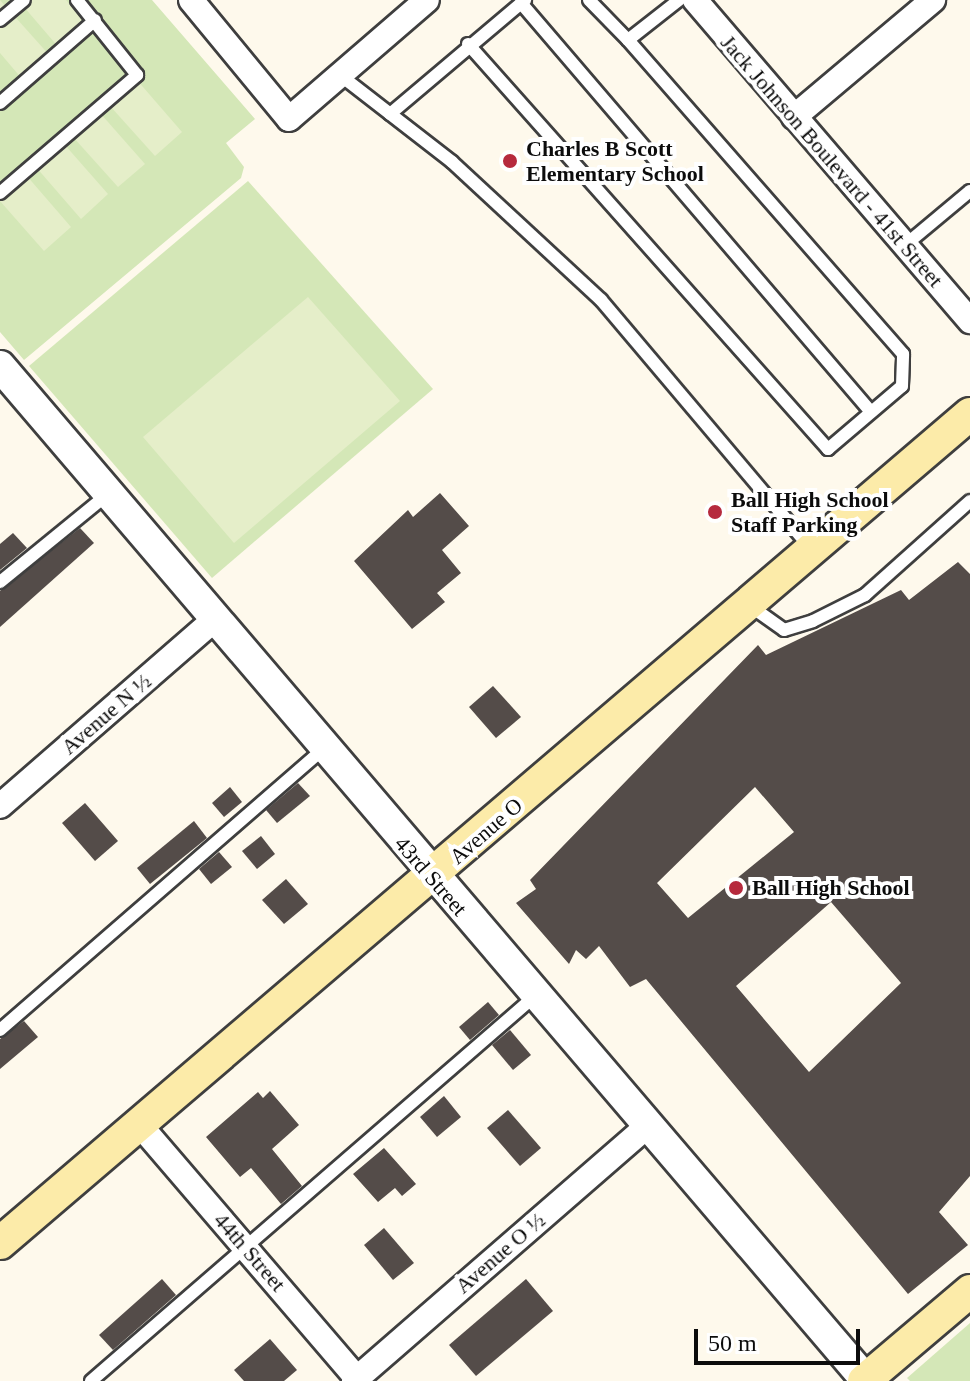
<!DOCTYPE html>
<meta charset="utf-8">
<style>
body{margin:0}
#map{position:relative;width:970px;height:1381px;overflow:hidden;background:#fef9ec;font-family:"Times New Roman",serif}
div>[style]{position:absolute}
.green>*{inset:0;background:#d4e7b7}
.pitch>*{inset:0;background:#e5eec9}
.building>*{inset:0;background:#544c49}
.roads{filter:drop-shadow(2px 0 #3f3f3f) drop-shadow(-2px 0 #3f3f3f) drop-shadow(0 2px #3f3f3f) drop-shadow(0 -2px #3f3f3f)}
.service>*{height:12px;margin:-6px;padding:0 6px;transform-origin:6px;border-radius:6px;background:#fff}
.minor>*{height:24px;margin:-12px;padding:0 12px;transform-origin:12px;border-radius:12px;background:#fff}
.tertiary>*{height:30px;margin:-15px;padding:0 15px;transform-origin:15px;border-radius:15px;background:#fff}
.secondary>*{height:32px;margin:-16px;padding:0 16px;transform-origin:16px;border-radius:16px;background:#fceba9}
.dots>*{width:22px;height:22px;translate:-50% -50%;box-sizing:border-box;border:4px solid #fff;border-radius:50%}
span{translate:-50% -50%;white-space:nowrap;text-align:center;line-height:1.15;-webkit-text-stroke:8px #fff;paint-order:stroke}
.poi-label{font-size:22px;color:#0c0c0c;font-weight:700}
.left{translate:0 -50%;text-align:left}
.street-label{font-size:22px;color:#0c0c0c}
.scale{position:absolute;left:694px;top:1329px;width:166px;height:36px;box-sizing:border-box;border:4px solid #0c0c0c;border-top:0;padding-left:10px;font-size:24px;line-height:28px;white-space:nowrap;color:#0c0c0c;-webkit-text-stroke:6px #fff;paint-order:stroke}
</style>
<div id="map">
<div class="green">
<div style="clip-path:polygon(0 0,152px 0,255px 119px,226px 143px,244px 167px,241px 178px,24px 360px,0 332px)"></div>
<div style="clip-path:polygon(248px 181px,433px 389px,212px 578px,29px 366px)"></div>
<div style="clip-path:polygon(970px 1323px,970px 1381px,910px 1381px,907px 1378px)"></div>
</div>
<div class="pitch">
<div style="clip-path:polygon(0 0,51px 57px,23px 80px,0 53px)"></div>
<div style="clip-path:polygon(18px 0,66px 0,88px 25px,60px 49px)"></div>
<div style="clip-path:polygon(130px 72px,182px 132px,155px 156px,102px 97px)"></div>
<div style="clip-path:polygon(93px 105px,145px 164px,118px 187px,65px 128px)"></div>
<div style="clip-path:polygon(57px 136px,108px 194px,81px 219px,29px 159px)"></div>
<div style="clip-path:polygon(20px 168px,71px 227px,44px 251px,0 201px,0 184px)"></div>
<div style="clip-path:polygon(308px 297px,400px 401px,234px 543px,143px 437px)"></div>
</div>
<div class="building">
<div style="clip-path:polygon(440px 493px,469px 526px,442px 550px,461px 573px,437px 593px,445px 602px,412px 629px,354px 561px,408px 510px,413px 517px)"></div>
<div style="clip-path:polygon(80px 528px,94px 543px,0 627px,0 591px)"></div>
<div style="clip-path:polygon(13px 533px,27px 548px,0 570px,0 544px)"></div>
<div style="clip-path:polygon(evenodd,958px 562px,970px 574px,970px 1176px,939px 1212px,968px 1245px,908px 1294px,646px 979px,630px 987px,599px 946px,586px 959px,576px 950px,569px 964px,516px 903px,536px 889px,530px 880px,758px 645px,766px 655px,901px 590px,909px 600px,958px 562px,755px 787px,794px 832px,688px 918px,657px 883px,755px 787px,958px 562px,831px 902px,901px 983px,809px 1072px,736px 986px,831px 902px)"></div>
<div style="clip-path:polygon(493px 686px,521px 717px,496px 738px,469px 707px)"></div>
<div style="clip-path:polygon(298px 783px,310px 796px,277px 823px,266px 810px)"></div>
<div style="clip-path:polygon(230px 787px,242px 802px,224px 817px,212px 803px)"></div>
<div style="clip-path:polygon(85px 803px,118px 841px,95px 861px,62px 823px)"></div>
<div style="clip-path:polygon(194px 821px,207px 838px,150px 884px,137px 868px)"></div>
<div style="clip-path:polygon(261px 836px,275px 854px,257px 869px,242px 851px)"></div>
<div style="clip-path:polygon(219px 852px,232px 867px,211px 884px,199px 869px)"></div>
<div style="clip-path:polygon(286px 879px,308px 904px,284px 924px,262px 900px)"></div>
<div style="clip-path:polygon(488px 1002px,499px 1015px,470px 1040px,459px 1027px)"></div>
<div style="clip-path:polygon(24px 1021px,38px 1037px,0 1069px,0 1039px)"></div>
<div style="clip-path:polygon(510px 1030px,531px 1055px,513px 1070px,492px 1045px)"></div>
<div style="clip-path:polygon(270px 1091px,299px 1125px,272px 1149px,302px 1186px,281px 1204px,251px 1168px,240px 1177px,206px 1137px,258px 1092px,263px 1098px)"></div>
<div style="clip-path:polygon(444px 1096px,461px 1117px,437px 1137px,420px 1117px)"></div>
<div style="clip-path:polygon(508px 1110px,541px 1148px,520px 1166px,487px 1128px)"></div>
<div style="clip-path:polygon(384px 1148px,416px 1184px,402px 1196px,395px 1188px,378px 1202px,353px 1174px)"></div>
<div style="clip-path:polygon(384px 1228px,414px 1263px,393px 1280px,364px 1245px)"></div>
<div style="clip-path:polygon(162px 1279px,176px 1295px,113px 1350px,99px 1335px)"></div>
<div style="clip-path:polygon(526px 1279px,553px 1311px,476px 1376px,449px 1345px)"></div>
<div style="clip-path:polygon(270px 1339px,297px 1370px,284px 1381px,244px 1381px,234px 1370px)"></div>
</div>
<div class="roads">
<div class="service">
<div style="left:589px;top:0;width:56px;rotate:45.7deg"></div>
<div style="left:628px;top:40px;width:65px;rotate:-38.1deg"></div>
<div style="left:521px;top:3px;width:538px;rotate:49.44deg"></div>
<div style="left:0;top:20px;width:31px;rotate:-40deg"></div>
<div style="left:468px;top:44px;width:542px;rotate:48.37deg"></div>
<div style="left:828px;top:449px;width:97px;rotate:-40.4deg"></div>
<div style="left:902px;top:386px;width:32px;rotate:-88deg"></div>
<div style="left:903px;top:354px;width:417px;rotate:-131.2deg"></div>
<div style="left:340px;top:75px;width:142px;rotate:37.8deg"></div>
<div style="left:452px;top:162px;width:203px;rotate:42.8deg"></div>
<div style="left:601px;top:300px;width:324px;rotate:49.8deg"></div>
<div style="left:0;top:103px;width:126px;rotate:-41.1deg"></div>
<div style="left:390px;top:114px;width:177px;rotate:-40.2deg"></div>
<div style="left:0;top:193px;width:181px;rotate:-40.7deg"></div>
<div style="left:137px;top:75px;width:96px;rotate:-128.7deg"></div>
<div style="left:904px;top:246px;width:86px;rotate:-39.8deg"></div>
<div style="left:0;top:582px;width:141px;rotate:-39.2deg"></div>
<div style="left:749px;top:605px;width:43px;rotate:35.5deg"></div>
<div style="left:784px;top:630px;width:30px;rotate:-17deg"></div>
<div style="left:813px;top:621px;width:58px;rotate:-26.6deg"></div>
<div style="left:865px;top:595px;width:141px;rotate:-41.8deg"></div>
<div style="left:0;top:1030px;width:428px;rotate:-41deg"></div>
<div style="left:91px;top:1381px;width:588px;rotate:-40.93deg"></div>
</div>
<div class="minor">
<div style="left:191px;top:0;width:154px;rotate:50.5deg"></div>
<div style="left:289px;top:119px;width:182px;rotate:-40.8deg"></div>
<div style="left:695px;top:0;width:423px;rotate:49.4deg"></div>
<div style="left:794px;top:117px;width:182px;rotate:-40.1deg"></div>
<div style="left:0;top:806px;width:281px;rotate:-41deg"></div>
<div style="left:139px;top:1124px;width:338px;rotate:49.4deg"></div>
<div style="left:354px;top:1381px;width:388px;rotate:-41deg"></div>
</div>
<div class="tertiary">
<div style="left:0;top:366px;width:1335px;rotate:49.5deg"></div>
</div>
<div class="secondary">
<div style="left:0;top:1243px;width:1276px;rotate:-40.52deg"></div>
<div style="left:864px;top:1381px;width:139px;rotate:-40.3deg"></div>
</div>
</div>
<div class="dots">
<div style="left:510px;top:161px;background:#b62a3d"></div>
<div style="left:715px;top:512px;background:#b62a3d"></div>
<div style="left:736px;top:888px;background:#b62a3d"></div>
</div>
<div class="poi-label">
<span class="left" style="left:526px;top:161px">Charles B Scott<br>Elementary School</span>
<span class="left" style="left:731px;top:512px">Ball High School<br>Staff Parking</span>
<span class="left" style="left:752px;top:888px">Ball High School</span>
</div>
<div class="street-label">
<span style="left:832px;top:161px;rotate:49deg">Jack Johnson Boulevard - 41st Street</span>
<span style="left:106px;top:714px;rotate:-41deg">Avenue N ½</span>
<span style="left:486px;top:831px;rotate:-41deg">Avenue O</span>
<span style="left:431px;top:876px;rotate:49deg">43rd Street</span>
<span style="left:250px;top:1252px;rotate:49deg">44th Street</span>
<span style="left:500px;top:1253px;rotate:-41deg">Avenue O ½</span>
</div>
<div class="scale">50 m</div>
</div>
